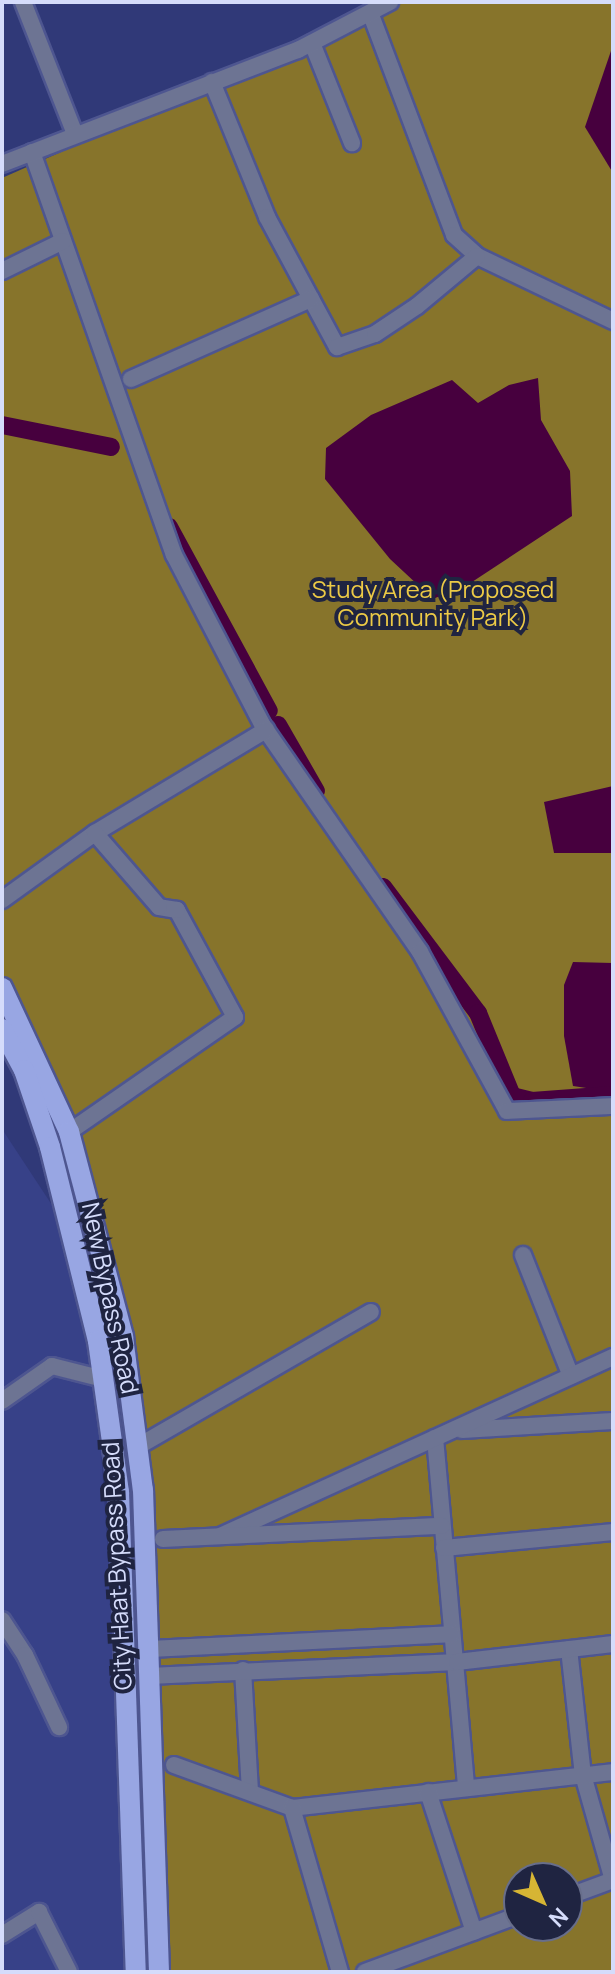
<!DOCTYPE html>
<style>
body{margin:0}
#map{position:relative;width:615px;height:1974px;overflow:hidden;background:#303978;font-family:Manrope,sans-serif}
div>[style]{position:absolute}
.built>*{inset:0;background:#374188}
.forest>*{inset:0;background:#87742b}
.water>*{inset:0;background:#47003e}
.canal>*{height:18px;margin:-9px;padding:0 9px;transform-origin:9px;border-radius:9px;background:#47003e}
.roads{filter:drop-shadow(2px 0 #4e5690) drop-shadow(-2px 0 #4e5690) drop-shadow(0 2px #4e5690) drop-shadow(0 -2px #4e5690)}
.minor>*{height:16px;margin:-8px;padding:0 8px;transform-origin:8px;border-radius:8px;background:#6d7493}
.primary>*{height:20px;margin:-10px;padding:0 10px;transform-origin:10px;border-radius:10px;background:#98a6e3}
span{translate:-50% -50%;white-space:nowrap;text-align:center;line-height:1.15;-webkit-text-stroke:8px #1f2441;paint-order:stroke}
.park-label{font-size:24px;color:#ecca46}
.street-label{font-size:24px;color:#d5dcfb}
.frame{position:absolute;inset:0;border:4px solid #d5dcfb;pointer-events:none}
.north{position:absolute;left:503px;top:1862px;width:80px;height:80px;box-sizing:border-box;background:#1f2441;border:2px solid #686e8b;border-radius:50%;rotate:135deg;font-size:22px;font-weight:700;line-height:32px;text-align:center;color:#d5dcfb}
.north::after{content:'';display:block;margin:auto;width:28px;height:36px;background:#d6b534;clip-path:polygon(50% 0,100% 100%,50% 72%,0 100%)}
</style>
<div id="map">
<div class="built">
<div style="clip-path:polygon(2px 1129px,73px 1237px,99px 1423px,137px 1972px,2px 1972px)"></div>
</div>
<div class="forest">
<div style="clip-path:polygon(evenodd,401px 2px,613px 2px,613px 1972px,169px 1972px,143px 1481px,83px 1149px,2px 979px,2px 178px,401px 2px,519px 1878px,567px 1878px,567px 1926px,519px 1926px,519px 1878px)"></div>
</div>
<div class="water">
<div style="clip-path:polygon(613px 45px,613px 173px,585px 127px)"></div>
<div style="clip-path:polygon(538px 378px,541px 420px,570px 471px,572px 516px,472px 582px,433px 599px,390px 559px,325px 479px,326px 448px,371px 415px,452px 380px,478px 403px,509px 385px)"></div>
<div style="clip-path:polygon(613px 786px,613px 853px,554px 853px,544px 802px)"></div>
<div style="clip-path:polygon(573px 962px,613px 963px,613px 1092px,573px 1086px,564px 1036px,564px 985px)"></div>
</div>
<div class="canal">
<div style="left:2px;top:425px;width:111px;rotate:11.4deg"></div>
<div style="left:169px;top:527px;width:209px;rotate:61.5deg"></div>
<div style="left:278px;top:725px;width:76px;rotate:60.1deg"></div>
<div style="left:383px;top:887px;width:158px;rotate:53deg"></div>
<div style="left:478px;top:1013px;width:90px;rotate:67.7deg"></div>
<div style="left:512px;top:1096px;width:21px;rotate:14deg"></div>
<div style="left:532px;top:1101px;width:81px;rotate:-4.2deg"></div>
</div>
<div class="roads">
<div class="minor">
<div style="left:23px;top:2px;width:142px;rotate:68.5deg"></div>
<div style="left:371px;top:15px;width:235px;rotate:69.3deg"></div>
<div style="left:454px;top:235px;width:31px;rotate:42deg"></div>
<div style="left:477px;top:256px;width:151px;rotate:25.5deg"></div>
<div style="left:312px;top:43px;width:108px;rotate:68.2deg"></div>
<div style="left:212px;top:82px;width:146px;rotate:67.8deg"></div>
<div style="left:267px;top:217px;width:148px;rotate:61.7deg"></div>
<div style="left:337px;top:347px;width:40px;rotate:-18.9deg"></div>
<div style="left:375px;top:334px;width:50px;rotate:-33.7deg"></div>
<div style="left:417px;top:306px;width:78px;rotate:-39.8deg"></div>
<div style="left:32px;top:152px;width:427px;rotate:70.6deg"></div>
<div style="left:174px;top:555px;width:193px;rotate:62.5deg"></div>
<div style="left:263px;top:726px;width:275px;rotate:55.2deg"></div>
<div style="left:420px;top:952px;width:181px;rotate:61.3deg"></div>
<div style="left:507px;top:1111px;width:106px;rotate:-2.7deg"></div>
<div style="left:2px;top:164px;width:317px;rotate:-21.1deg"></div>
<div style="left:298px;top:50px;width:104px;rotate:-27.6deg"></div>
<div style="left:2px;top:271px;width:68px;rotate:-26.2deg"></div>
<div style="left:131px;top:379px;width:197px;rotate:-24deg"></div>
<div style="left:2px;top:900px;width:115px;rotate:-35.8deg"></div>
<div style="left:95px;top:833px;width:200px;rotate:-31.1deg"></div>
<div style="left:69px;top:1132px;width:202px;rotate:-34.7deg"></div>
<div style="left:235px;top:1017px;width:122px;rotate:-118.5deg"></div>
<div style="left:177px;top:910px;width:18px;rotate:-171deg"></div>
<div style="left:159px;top:907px;width:98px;rotate:-130.9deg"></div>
<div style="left:523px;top:1255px;width:130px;rotate:68.4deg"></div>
<div style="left:2px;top:1401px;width:61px;rotate:-35deg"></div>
<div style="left:52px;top:1366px;width:53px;rotate:14.3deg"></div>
<div style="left:462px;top:1430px;width:151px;rotate:-3.4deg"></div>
<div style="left:435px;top:1438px;width:351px;rotate:84.9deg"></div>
<div style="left:137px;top:1447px;width:270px;rotate:-30deg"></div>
<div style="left:220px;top:1536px;width:432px;rotate:-24.5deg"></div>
<div style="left:163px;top:1539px;width:279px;rotate:-2.7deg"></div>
<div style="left:444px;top:1548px;width:170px;rotate:-5.4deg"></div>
<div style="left:2px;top:1620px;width:42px;rotate:56.7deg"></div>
<div style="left:25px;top:1655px;width:80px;rotate:64.7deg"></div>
<div style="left:148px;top:1649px;width:304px;rotate:-2.8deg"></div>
<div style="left:569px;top:1649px;width:127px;rotate:83.7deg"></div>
<div style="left:583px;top:1775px;width:109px;rotate:74.1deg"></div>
<div style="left:243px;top:1670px;width:122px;rotate:86.7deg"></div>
<div style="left:149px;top:1676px;width:308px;rotate:-2.6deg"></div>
<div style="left:457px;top:1662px;width:157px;rotate:-6.6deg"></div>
<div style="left:174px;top:1765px;width:126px;rotate:20deg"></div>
<div style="left:292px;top:1808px;width:323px;rotate:-6.4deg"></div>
<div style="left:428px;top:1792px;width:147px;rotate:71.8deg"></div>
<div style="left:292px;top:1808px;width:171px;rotate:73.7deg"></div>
<div style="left:567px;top:1897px;width:49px;rotate:-20.3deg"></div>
<div style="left:2px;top:1935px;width:44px;rotate:-31.9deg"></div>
<div style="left:39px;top:1912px;width:67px;rotate:63.4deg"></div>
<div style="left:365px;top:1972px;width:164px;rotate:-20.3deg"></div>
</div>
<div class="primary">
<div style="left:2px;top:988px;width:159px;rotate:65deg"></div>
<div style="left:69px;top:1132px;width:212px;rotate:75.2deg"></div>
<div style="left:123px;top:1337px;width:154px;rotate:82.6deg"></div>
<div style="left:143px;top:1490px;width:482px;rotate:88.1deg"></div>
<div style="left:2px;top:1029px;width:47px;rotate:61.8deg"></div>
<div style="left:24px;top:1070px;width:81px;rotate:71.3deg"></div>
<div style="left:50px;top:1147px;width:200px;rotate:76.1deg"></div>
<div style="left:98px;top:1341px;width:152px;rotate:82.1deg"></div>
<div style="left:119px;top:1492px;width:480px;rotate:88deg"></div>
</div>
</div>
<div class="park-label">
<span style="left:433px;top:603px">Study Area (Proposed<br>Community Park)</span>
</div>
<div class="street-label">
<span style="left:111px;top:1298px;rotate:78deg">New Bypass Road</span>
<span style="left:116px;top:1566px;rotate:-93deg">City Haat Bypass Road</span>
</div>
<div class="frame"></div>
<div class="north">N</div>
</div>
